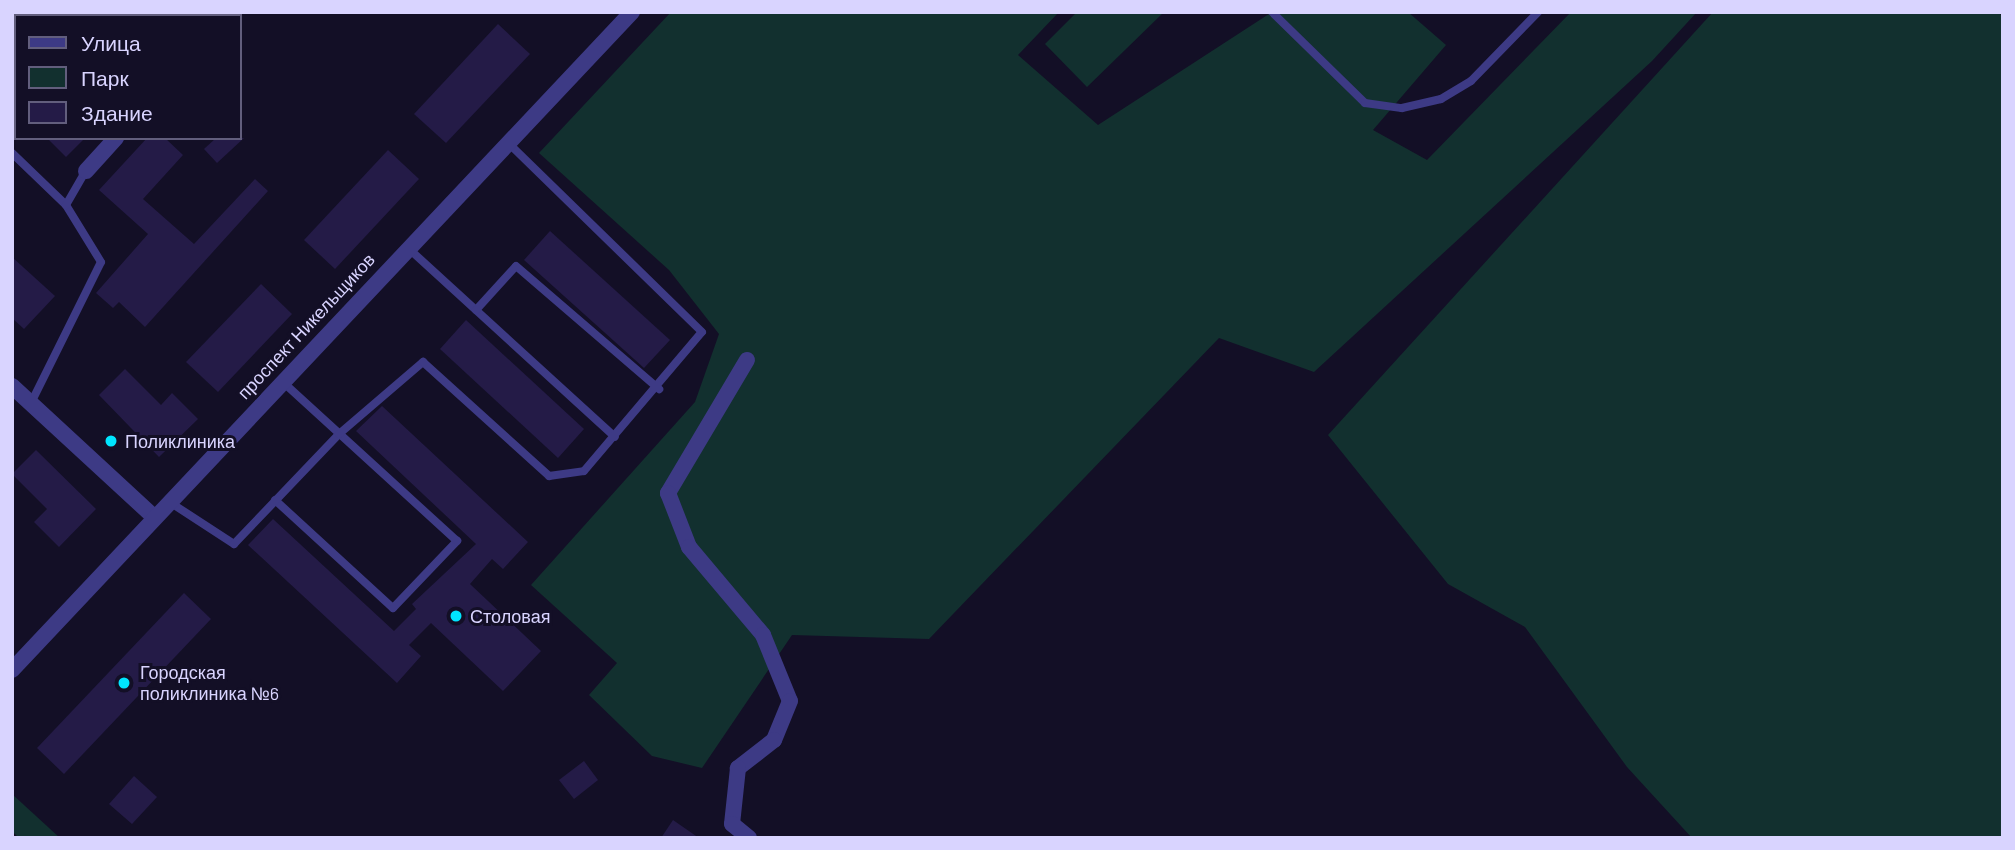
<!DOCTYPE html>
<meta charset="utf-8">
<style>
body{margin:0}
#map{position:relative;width:2015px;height:850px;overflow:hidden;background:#130f26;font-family:Barlow,sans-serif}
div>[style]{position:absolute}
.green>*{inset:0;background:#12302f}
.building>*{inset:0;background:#241b47}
.service>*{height:8px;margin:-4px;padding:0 4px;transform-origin:4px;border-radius:4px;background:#3d3a85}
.minor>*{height:16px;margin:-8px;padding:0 8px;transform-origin:8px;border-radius:8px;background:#3d3a85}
.dots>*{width:19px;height:19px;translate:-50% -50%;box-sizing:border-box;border:4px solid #130f26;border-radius:50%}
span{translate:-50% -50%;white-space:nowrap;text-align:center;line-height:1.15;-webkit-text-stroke:6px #130f26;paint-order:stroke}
.street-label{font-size:18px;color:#d9d4ff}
.poi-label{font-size:18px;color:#d9d4ff}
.left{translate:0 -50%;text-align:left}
.frame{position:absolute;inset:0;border:14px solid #d9d4ff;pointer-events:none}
.legend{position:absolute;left:14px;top:14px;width:228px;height:126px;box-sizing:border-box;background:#130f26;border:2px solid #625e7d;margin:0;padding:9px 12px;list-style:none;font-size:21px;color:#d9d4ff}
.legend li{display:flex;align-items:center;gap:14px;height:35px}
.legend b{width:35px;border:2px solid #625e7d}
</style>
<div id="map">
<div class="green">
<div style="clip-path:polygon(671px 12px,1059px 12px,1018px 55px,1098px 125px,1272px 12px,1408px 12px,1446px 45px,1373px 130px,1427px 160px,1571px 12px,1697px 12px,1652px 61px,1314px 372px,1219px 338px,929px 639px,792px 635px,702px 768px,652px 756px,589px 695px,617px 663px,531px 585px,695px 402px,719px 334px,669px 270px,539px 153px)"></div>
<div style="clip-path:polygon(1077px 12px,1164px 12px,1087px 87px,1045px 44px)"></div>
<div style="clip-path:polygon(1713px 12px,1998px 12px,2003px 17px,2003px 838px,1692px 838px,1627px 767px,1525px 627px,1448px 584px,1328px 435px)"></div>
<div style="clip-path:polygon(12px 794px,60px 838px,19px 838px,12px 831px)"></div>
</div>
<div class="building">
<div style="clip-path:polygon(498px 24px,530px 54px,446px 143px,414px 114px)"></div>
<div style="clip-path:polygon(47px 138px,85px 138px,66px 157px)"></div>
<div style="clip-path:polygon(147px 138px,165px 138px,183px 155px,143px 199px,194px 244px,255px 179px,268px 191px,145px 327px,119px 302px,113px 308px,96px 293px,148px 234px,99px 190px)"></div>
<div style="clip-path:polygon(216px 138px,244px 138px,217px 163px,204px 149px)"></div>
<div style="clip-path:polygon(388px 150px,419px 179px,335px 269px,304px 240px)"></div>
<div style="clip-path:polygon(550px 231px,670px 340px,644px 368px,524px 260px)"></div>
<div style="clip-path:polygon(12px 257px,55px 296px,24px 329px,12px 318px)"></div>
<div style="clip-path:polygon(261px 284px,292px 314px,218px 392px,186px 362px)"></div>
<div style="clip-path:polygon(466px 320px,584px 429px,558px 458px,440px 349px)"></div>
<div style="clip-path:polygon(125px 369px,161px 405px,172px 393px,198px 419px,159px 457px,99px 395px)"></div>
<div style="clip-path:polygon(382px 406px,528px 542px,503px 569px,492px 559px,470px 584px,541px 651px,503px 691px,431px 623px,409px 645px,421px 656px,397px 683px,248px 545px,273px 519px,394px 631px,416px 609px,412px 604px,476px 544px,356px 431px)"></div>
<div style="clip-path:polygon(36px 450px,96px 509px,59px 547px,34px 522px,47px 509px,12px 474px)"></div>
<div style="clip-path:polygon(184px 593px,211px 619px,64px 774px,37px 748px)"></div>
<div style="clip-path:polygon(584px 761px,598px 780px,574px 799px,559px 780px)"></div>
<div style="clip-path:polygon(134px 776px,157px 797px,132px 824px,109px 804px)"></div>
<div style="clip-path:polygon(673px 820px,699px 838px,661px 838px)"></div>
</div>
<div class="service">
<div style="left:1272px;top:12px;width:130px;rotate:44.4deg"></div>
<div style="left:1365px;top:103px;width:37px;rotate:8deg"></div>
<div style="left:1402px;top:108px;width:40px;rotate:-13deg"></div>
<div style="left:1441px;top:99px;width:35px;rotate:-31deg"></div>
<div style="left:1471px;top:81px;width:96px;rotate:-45.8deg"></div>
<div style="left:12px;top:153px;width:75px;rotate:43.9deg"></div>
<div style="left:408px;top:248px;width:280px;rotate:42.4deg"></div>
<div style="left:476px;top:310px;width:59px;rotate:-47.7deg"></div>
<div style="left:516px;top:266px;width:189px;rotate:40.7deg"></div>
<div style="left:31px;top:403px;width:157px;rotate:-63.6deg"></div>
<div style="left:101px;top:262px;width:67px;rotate:-121.6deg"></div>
<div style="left:66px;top:205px;width:39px;rotate:-60deg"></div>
<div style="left:275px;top:500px;width:160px;rotate:42.5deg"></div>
<div style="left:393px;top:608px;width:93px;rotate:-46.3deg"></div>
<div style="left:457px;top:541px;width:237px;rotate:-137.6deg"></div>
<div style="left:168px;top:501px;width:79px;rotate:33.1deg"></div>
<div style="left:234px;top:544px;width:152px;rotate:-46.3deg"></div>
<div style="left:339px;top:434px;width:111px;rotate:-40.6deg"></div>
<div style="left:423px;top:362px;width:170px;rotate:42.1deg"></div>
<div style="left:549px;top:476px;width:35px;rotate:-8deg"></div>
<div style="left:584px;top:471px;width:182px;rotate:-49.7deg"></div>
<div style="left:702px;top:332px;width:272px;rotate:-135.7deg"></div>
</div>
<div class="minor">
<div style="left:101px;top:12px;width:6px;rotate:45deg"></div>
<div style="left:86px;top:171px;width:45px;rotate:-47.7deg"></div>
<div style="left:747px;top:360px;width:155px;rotate:120.7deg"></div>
<div style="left:668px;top:493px;width:58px;rotate:68.7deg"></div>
<div style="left:689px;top:547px;width:115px;rotate:49.9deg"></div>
<div style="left:763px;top:635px;width:71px;rotate:67.8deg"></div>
<div style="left:790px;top:701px;width:42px;rotate:112.3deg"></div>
<div style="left:774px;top:740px;width:46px;rotate:142.1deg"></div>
<div style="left:738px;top:768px;width:56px;rotate:96.1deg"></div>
<div style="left:732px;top:824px;width:22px;rotate:39deg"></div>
<div style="left:12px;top:386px;width:193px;rotate:42.7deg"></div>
<div style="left:12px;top:670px;width:904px;rotate:-46.7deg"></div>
</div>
<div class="dots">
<div style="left:111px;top:441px;background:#00e5ff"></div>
<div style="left:456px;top:616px;background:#00e5ff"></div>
<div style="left:124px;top:683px;background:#00e5ff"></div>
</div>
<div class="street-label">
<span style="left:306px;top:326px;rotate:-47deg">проспект Никельщиков</span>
</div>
<div class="poi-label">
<span class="left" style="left:125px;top:441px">Поликлиника</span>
<span class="left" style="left:470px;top:616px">Столовая</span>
<span class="left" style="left:140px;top:683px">Городская<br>поликлиника №6</span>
</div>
<div class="frame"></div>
<ul class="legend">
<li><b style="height:9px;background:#3d3a85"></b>Улица</li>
<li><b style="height:19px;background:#12302f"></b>Парк</li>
<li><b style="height:19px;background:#241b47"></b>Здание</li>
</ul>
</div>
